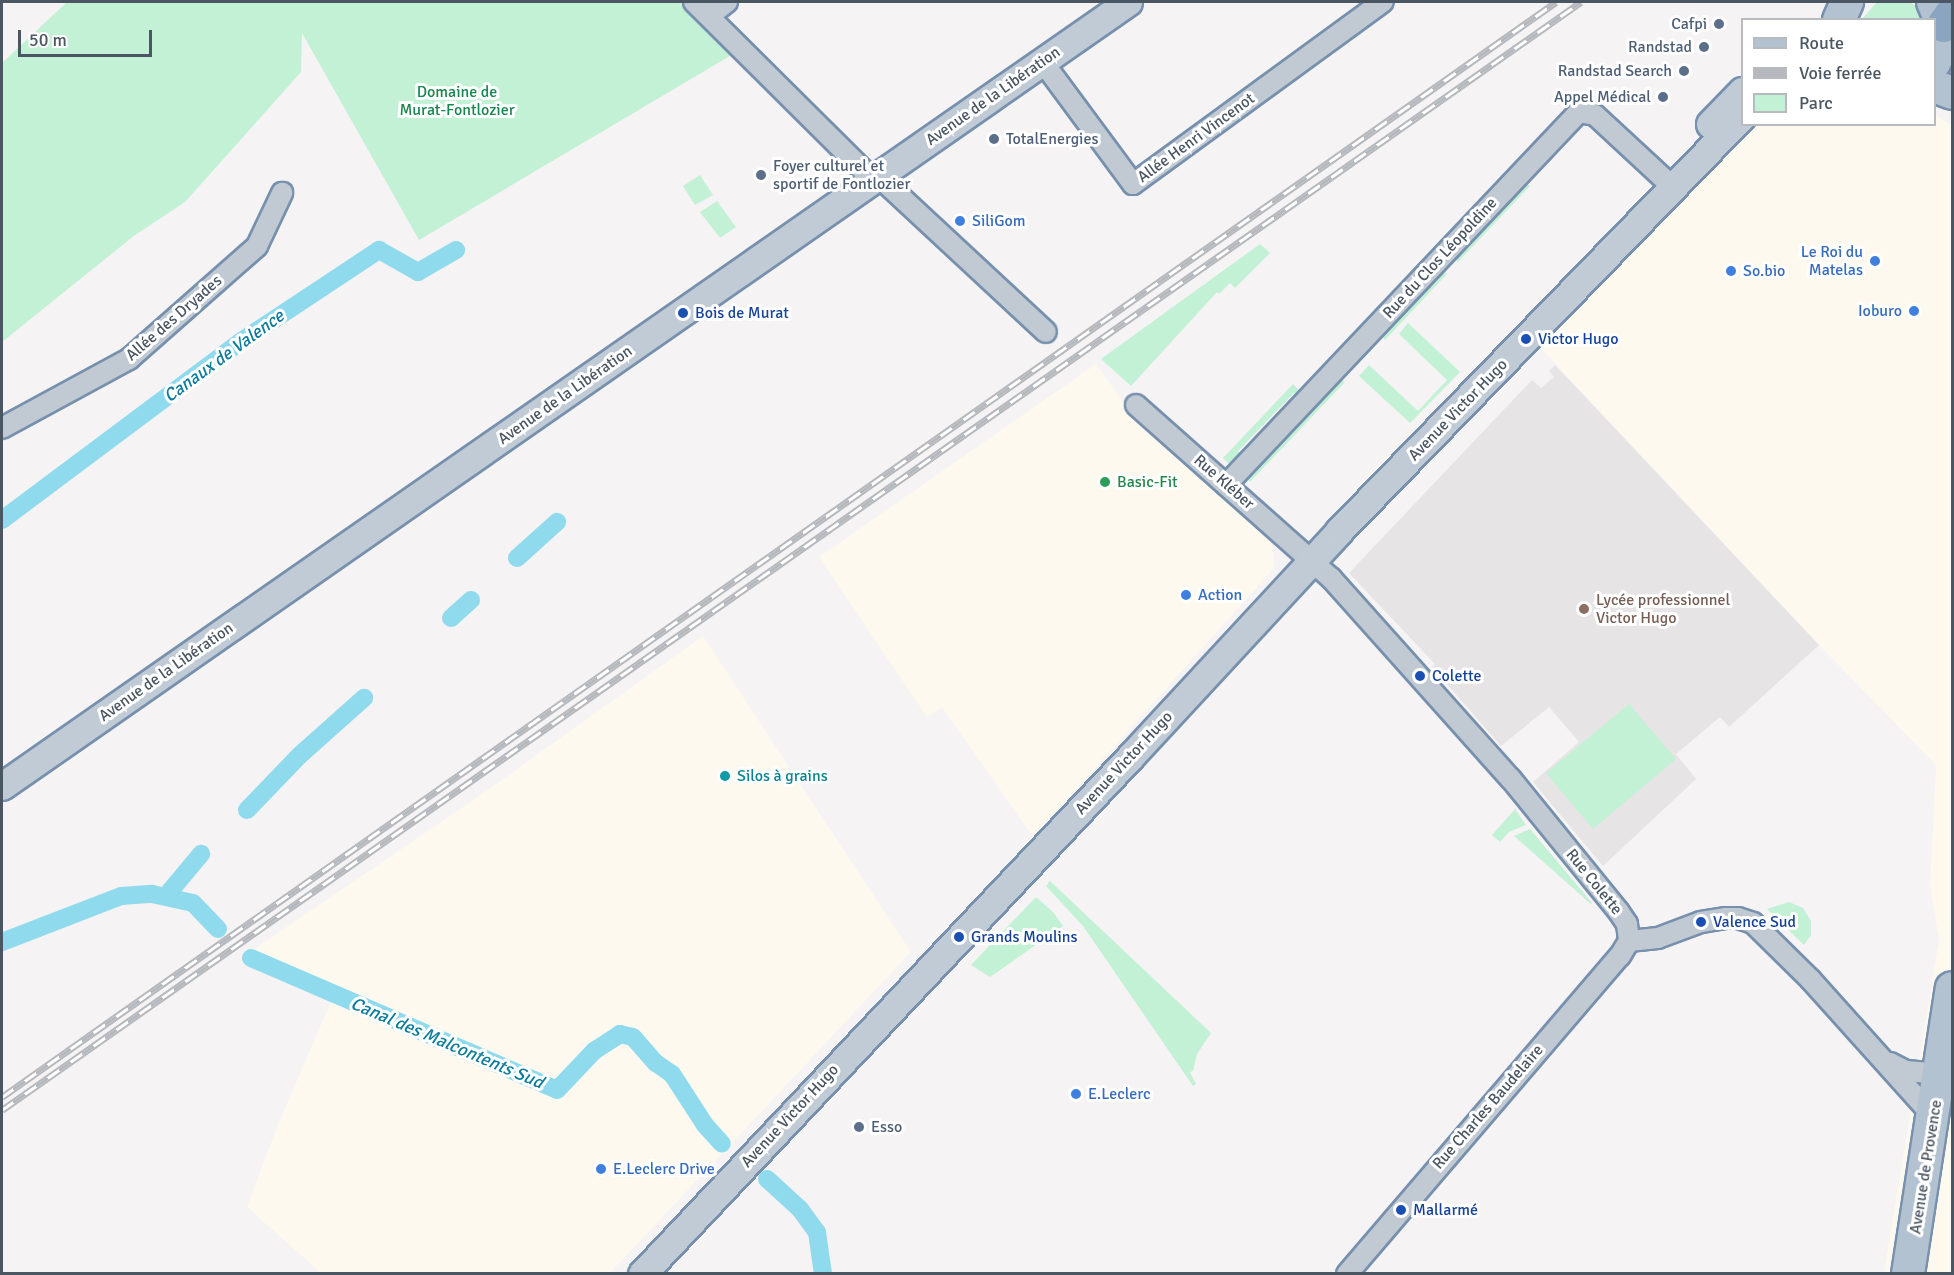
<!DOCTYPE html>
<meta charset="utf-8">
<style>
body{margin:0}
#map{position:relative;width:1954px;height:1275px;overflow:hidden;background:#f5f3f3;font-family:Signika,sans-serif}
div>[style]{position:absolute}
.commercial>*{inset:0;background:#fdf9ef}
.education>*{inset:0;background:#e6e4e5}
.green>*{inset:0;background:#c3f1d5}
.canal>*{height:18px;margin:-9px;padding:0 9px;transform-origin:9px;border-radius:9px;background:#90daee}
.roads{filter:drop-shadow(2px 0 #7690ad) drop-shadow(-2px 0 #7690ad) drop-shadow(0 2px #7690ad) drop-shadow(0 -2px #7690ad)}
.street>*{height:20px;margin:-10px;padding:0 10px;transform-origin:10px;border-radius:10px;background:#c1cad2}
.secondary>*{height:27px;margin:-13.5px;padding:0 13.5px;transform-origin:13.5px;border-radius:13.5px;background:#c1cbd6}
.primary>*{height:32px;margin:-16px;padding:0 16px;transform-origin:16px;border-radius:16px;background:#b3c2d1}
.highway>*{height:33px;margin:-16.5px;padding:0 16.5px;transform-origin:16.5px;border-radius:16.5px;background:#8ba5c1}
.rail>*{height:7px;margin-top:-3.5px;transform-origin:0;background:repeating-linear-gradient(90deg,#fff 0 14px,#b5b8bd 0 28px);box-sizing:border-box;border-block:2px solid #b5b8bd}
.dots>*{width:16px;height:16px;translate:-50% -50%;box-sizing:border-box;border:3px solid #fff;border-radius:50%}
span{translate:-50% -50%;white-space:nowrap;text-align:center;line-height:1.15;-webkit-text-stroke:6px #fff;paint-order:stroke}
.service-label{font-size:16px;color:#4e5e75}
.right{translate:-100% -50%;text-align:right}
.left{translate:0 -50%;text-align:left}
.park-label{font-size:16px;color:#17864f}
.street-label{font-size:16px;color:#4a5661}
.shop-label{font-size:16px;color:#366cbe}
.transit-label{font-size:16px;color:#164399}
.leisure-label{font-size:16px;color:#27864d}
.education-label{font-size:16px;color:#785e54}
.culture-label{font-size:16px;color:#0d838f}
.water-label{font-size:18px;color:#0c7c9b;font-style:italic}
.frame{position:absolute;inset:0;border:3px solid #4a5661;pointer-events:none}
.legend{position:absolute;left:1741px;top:18px;width:195px;height:108px;box-sizing:border-box;background:#fff;border:2px solid #b7bbc0;margin:0;padding:8px 10px;list-style:none;font-size:18px;color:#4a5661}
.legend li{display:flex;align-items:center;gap:12px;height:30px}
.legend b{width:30px;border:2px solid #b7bbc0}
.scale{position:absolute;left:18px;top:30px;width:134px;height:27px;box-sizing:border-box;border:3px solid #4a5661;border-top:0;padding-left:8px;font-size:18px;line-height:21px;white-space:nowrap;color:#4a5661;-webkit-text-stroke:4px #fff;paint-order:stroke}
</style>
<div id="map">
<div class="commercial">
<div style="clip-path:polygon(1935px 115px,1952px 125px,1952px 1273px,1884px 1273px,1939px 940px,1930px 885px,1936px 765px,1819px 645px,1538px 345px,1754px 125px,1934px 124px)"></div>
<div style="clip-path:polygon(1096px 364px,1134px 417px,1272px 544px,1274px 568px,1033px 837px,942px 707px,927px 717px,819px 557px)"></div>
<div style="clip-path:polygon(703px 636px,911px 952px,610px 1273px,321px 1273px,247px 1207px,277px 1127px,333px 997px,316px 987px,261px 972px,241px 958px,482px 794px)"></div>
</div>
<div class="education">
<div style="clip-path:polygon(1555px 365px,1819px 645px,1729px 727px,1720px 717px,1676px 754px,1696px 779px,1603px 866px,1533px 782px,1579px 742px,1549px 707px,1501px 746px,1432px 667px,1435px 664px,1349px 573px,1532px 380px,1541px 388px,1554px 377px,1549px 371px)"></div>
</div>
<div class="green">
<div style="clip-path:polygon(67px 2px,694px 2px,740px 50px,419px 240px,302px 33px,301px 72px,185px 202px,135px 235px,2px 342px,2px 63px)"></div>
<div style="clip-path:polygon(1877px 2px,1910px 2px,1920px 9px,1927px 20px,1861px 20px)"></div>
<div style="clip-path:polygon(700px 175px,713px 195px,695px 205px,683px 186px)"></div>
<div style="clip-path:polygon(1524px 181px,1530px 186px,1458px 262px,1453px 256px,1459px 247px,1463px 250px,1518px 192px,1515px 188px)"></div>
<div style="clip-path:polygon(717px 201px,736px 227px,720px 238px,700px 212px)"></div>
<div style="clip-path:polygon(1260px 244px,1270px 253px,1235px 288px,1230px 283px,1219px 294px,1217px 292px,1131px 386px,1101px 359px)"></div>
<div style="clip-path:polygon(1442px 270px,1447px 274px,1385px 340px,1380px 333px,1384px 325px,1389px 329px,1435px 280px,1432px 276px)"></div>
<div style="clip-path:polygon(1408px 323px,1460px 372px,1410px 423px,1359px 376px,1369px 365px,1418px 411px,1447px 380px,1399px 334px)"></div>
<div style="clip-path:polygon(1340px 378px,1345px 382px,1250px 482px,1246px 478px,1253px 464px,1257px 468px,1330px 391px,1327px 387px)"></div>
<div style="clip-path:polygon(1293px 384px,1299px 390px,1299px 397px,1294px 393px,1238px 451px,1243px 456px,1229px 464px,1223px 458px)"></div>
<div style="clip-path:polygon(1629px 704px,1676px 759px,1593px 829px,1546px 773px)"></div>
<div style="clip-path:polygon(1515px 809px,1526px 825px,1509px 832px,1500px 842px,1492px 835px)"></div>
<div style="clip-path:polygon(1530px 829px,1592px 903px,1591px 904px,1514px 836px)"></div>
<div style="clip-path:polygon(1050px 881px,1211px 1033px,1197px 1054px,1193px 1071px,1190px 1072px,1196px 1084px,1193px 1086px,1083px 926px,1046px 886px)"></div>
<div style="clip-path:polygon(1036px 897px,1053px 912px,1063px 926px,990px 977px,971px 965px)"></div>
<div style="clip-path:polygon(1789px 902px,1803px 908px,1811px 921px,1811px 935px,1804px 945px,1767px 909px)"></div>
</div>
<div class="canal">
<div style="left:2px;top:520px;width:297px;rotate:-36.8deg"></div>
<div style="left:240px;top:342px;width:167px;rotate:-33.5deg"></div>
<div style="left:379px;top:250px;width:45px;rotate:29.4deg"></div>
<div style="left:418px;top:272px;width:44px;rotate:-30.1deg"></div>
<div style="left:517px;top:558px;width:54px;rotate:-42deg"></div>
<div style="left:451px;top:618px;width:27px;rotate:-42deg"></div>
<div style="left:247px;top:810px;width:76px;rotate:-46.1deg"></div>
<div style="left:300px;top:755px;width:86px;rotate:-41.7deg"></div>
<div style="left:166px;top:896px;width:55px;rotate:-50.2deg"></div>
<div style="left:2px;top:942px;width:128px;rotate:-21.1deg"></div>
<div style="left:121px;top:896px;width:31px;rotate:-4deg"></div>
<div style="left:152px;top:894px;width:42px;rotate:12.4deg"></div>
<div style="left:193px;top:903px;width:36px;rotate:46deg"></div>
<div style="left:251px;top:958px;width:333px;rotate:23.3deg"></div>
<div style="left:557px;top:1090px;width:54px;rotate:-46.5deg"></div>
<div style="left:594px;top:1051px;width:31px;rotate:-33deg"></div>
<div style="left:620px;top:1034px;width:13px;rotate:13deg"></div>
<div style="left:633px;top:1037px;width:35px;rotate:49deg"></div>
<div style="left:656px;top:1063px;width:19px;rotate:35deg"></div>
<div style="left:672px;top:1074px;width:61px;rotate:57.1deg"></div>
<div style="left:705px;top:1125px;width:25px;rotate:48deg"></div>
<div style="left:767px;top:1179px;width:45px;rotate:42.3deg"></div>
<div style="left:800px;top:1209px;width:29px;rotate:54deg"></div>
<div style="left:817px;top:1232px;width:42px;rotate:81.9deg"></div>
</div>
<div class="roads">
<div class="street">
<div style="left:694px;top:2px;width:252px;rotate:44.8deg"></div>
<div style="left:709px;top:16px;width:23px;rotate:-38deg"></div>
<div style="left:1042px;top:61px;width:153px;rotate:53.5deg"></div>
<div style="left:1133px;top:184px;width:309px;rotate:-36.1deg"></div>
<div style="left:878px;top:176px;width:229px;rotate:42.9deg"></div>
<div style="left:1136px;top:405px;width:261px;rotate:41.6deg"></div>
<div style="left:1331px;top:578px;width:270px;rotate:48.2deg"></div>
<div style="left:1511px;top:779px;width:171px;rotate:50.9deg"></div>
<div style="left:1619px;top:912px;width:14px;rotate:56deg"></div>
<div style="left:1627px;top:924px;width:17px;rotate:83deg"></div>
<div style="left:2px;top:428px;width:145px;rotate:-28.5deg"></div>
<div style="left:129px;top:359px;width:171px;rotate:-41.4deg"></div>
<div style="left:257px;top:246px;width:59px;rotate:-64.7deg"></div>
<div style="left:1226px;top:485px;width:514px;rotate:-46.58deg"></div>
<div style="left:1579px;top:112px;width:16px;rotate:11deg"></div>
<div style="left:1595px;top:115px;width:94px;rotate:42.8deg"></div>
<div style="left:1629px;top:941px;width:29px;rotate:-6deg"></div>
<div style="left:1658px;top:938px;width:46px;rotate:-20.4deg"></div>
<div style="left:1701px;top:922px;width:24px;rotate:-9deg"></div>
<div style="left:1725px;top:918px;width:13px"></div>
<div style="left:1738px;top:918px;width:16px;rotate:18deg"></div>
<div style="left:1753px;top:923px;width:80px;rotate:44.5deg"></div>
<div style="left:1810px;top:979px;width:186px;rotate:48.1deg"></div>
<div style="left:1890px;top:1063px;width:18px;rotate:27deg"></div>
<div style="left:1906px;top:1071px;width:21px;rotate:5deg"></div>
<div style="left:1927px;top:1073px;width:16px;rotate:-27deg"></div>
<div style="left:1347px;top:1274px;width:419px;rotate:-49.4deg"></div>
<div style="left:1620px;top:956px;width:17px;rotate:-59deg"></div>
</div>
<div class="secondary">
<div style="left:1710px;top:124px;width:46px;rotate:-45.9deg"></div>
<div style="left:2px;top:786px;width:1372px;rotate:-34.85deg"></div>
<div style="left:642px;top:1274px;width:712px;rotate:-46.65deg"></div>
<div style="left:1131px;top:756px;width:306px;rotate:-47.2deg"></div>
<div style="left:1339px;top:531px;width:578px;rotate:-45.84deg"></div>
</div>
<div class="primary">
<div style="left:1933px;top:2px;width:25px;rotate:67deg"></div>
<div style="left:1943px;top:25px;width:16px;rotate:86deg"></div>
<div style="left:1944px;top:41px;width:24px;rotate:114deg"></div>
<div style="left:1839px;top:20px;width:20px;rotate:-66deg"></div>
<div style="left:1934px;top:86px;width:19px;rotate:21deg"></div>
<div style="left:1908px;top:1274px;width:289px;rotate:-81.3deg"></div>
</div>
<div class="highway">
<div style="left:1943px;top:25px;width:16px;rotate:-55deg"></div>
</div>
</div>
<div class="rail">
<div style="left:2px;top:1097px;width:1901px;rotate:-35.17deg"></div>
<div style="left:2px;top:1110px;width:1929px;rotate:-35.06deg"></div>
</div>
<div class="dots">
<div style="left:1719px;top:24px;background:#5c6f8a"></div>
<div style="left:1704px;top:47px;background:#5c6f8a"></div>
<div style="left:1684px;top:71px;background:#5c6f8a"></div>
<div style="left:1663px;top:97px;background:#5c6f8a"></div>
<div style="left:994px;top:139px;background:#5c6f8a"></div>
<div style="left:761px;top:175px;background:#5c6f8a"></div>
<div style="left:960px;top:221px;background:#3f7fe0"></div>
<div style="left:1875px;top:261px;background:#3f7fe0"></div>
<div style="left:1731px;top:271px;background:#3f7fe0"></div>
<div style="left:1914px;top:311px;background:#3f7fe0"></div>
<div style="left:683px;top:313px;background:#1a4fb4"></div>
<div style="left:1526px;top:339px;background:#1a4fb4"></div>
<div style="left:1105px;top:482px;background:#2e9e5b"></div>
<div style="left:1186px;top:595px;background:#3f7fe0"></div>
<div style="left:1584px;top:609px;background:#8d6e63"></div>
<div style="left:1420px;top:676px;background:#1a4fb4"></div>
<div style="left:725px;top:776px;background:#0f9aa8"></div>
<div style="left:1701px;top:922px;background:#1a4fb4"></div>
<div style="left:959px;top:937px;background:#1a4fb4"></div>
<div style="left:1076px;top:1094px;background:#3f7fe0"></div>
<div style="left:859px;top:1127px;background:#5c6f8a"></div>
<div style="left:601px;top:1169px;background:#3f7fe0"></div>
<div style="left:1401px;top:1210px;background:#1a4fb4"></div>
</div>
<div class="service-label">
<span class="right" style="left:1707px;top:24px">Cafpi</span>
<span class="right" style="left:1692px;top:47px">Randstad</span>
<span class="right" style="left:1672px;top:71px">Randstad Search</span>
<span class="right" style="left:1651px;top:97px">Appel Médical</span>
<span class="left" style="left:1006px;top:139px">TotalEnergies</span>
<span class="left" style="left:773px;top:175px">Foyer culturel et<br>sportif de Fontlozier</span>
<span class="left" style="left:871px;top:1127px">Esso</span>
</div>
<div class="park-label">
<span style="left:457px;top:101px">Domaine de<br>Murat-Fontlozier</span>
</div>
<div class="street-label">
<span style="left:993px;top:96px;rotate:-35deg">Avenue de la Libération</span>
<span style="left:1196px;top:138px;rotate:-36deg">Allée Henri Vincenot</span>
<span style="left:1440px;top:258px;rotate:-47deg">Rue du Clos Léopoldine</span>
<span style="left:174px;top:318px;rotate:-41deg">Allée des Dryades</span>
<span style="left:565px;top:395px;rotate:-35deg">Avenue de la Libération</span>
<span style="left:1458px;top:410px;rotate:-46deg">Avenue Victor Hugo</span>
<span style="left:1224px;top:482px;rotate:41deg">Rue Kléber</span>
<span style="left:166px;top:672px;rotate:-35deg">Avenue de la Libération</span>
<span style="left:1124px;top:763px;rotate:-47deg">Avenue Victor Hugo</span>
<span style="left:1594px;top:882px;rotate:51deg">Rue Colette</span>
<span style="left:1488px;top:1107px;rotate:-49deg">Rue Charles Baudelaire</span>
<span style="left:790px;top:1116px;rotate:-47deg">Avenue Victor Hugo</span>
<span style="left:1926px;top:1167px;rotate:-81deg">Avenue de Provence</span>
</div>
<div class="shop-label">
<span class="left" style="left:972px;top:221px">SiliGom</span>
<span class="right" style="left:1863px;top:261px">Le Roi du<br>Matelas</span>
<span class="left" style="left:1743px;top:271px">So.bio</span>
<span class="right" style="left:1902px;top:311px">Ioburo</span>
<span class="left" style="left:1198px;top:595px">Action</span>
<span class="left" style="left:1088px;top:1094px">E.Leclerc</span>
<span class="left" style="left:613px;top:1169px">E.Leclerc Drive</span>
</div>
<div class="transit-label">
<span class="left" style="left:695px;top:313px">Bois de Murat</span>
<span class="left" style="left:1538px;top:339px">Victor Hugo</span>
<span class="left" style="left:1432px;top:676px">Colette</span>
<span class="left" style="left:1713px;top:922px">Valence Sud</span>
<span class="left" style="left:971px;top:937px">Grands Moulins</span>
<span class="left" style="left:1413px;top:1210px">Mallarmé</span>
</div>
<div class="leisure-label">
<span class="left" style="left:1117px;top:482px">Basic-Fit</span>
</div>
<div class="education-label">
<span class="left" style="left:1596px;top:609px">Lycée professionnel<br>Victor Hugo</span>
</div>
<div class="culture-label">
<span class="left" style="left:737px;top:776px">Silos à grains</span>
</div>
<div class="water-label">
<span style="left:224px;top:356px;rotate:-36deg">Canaux de Valence</span>
<span style="left:447px;top:1043px;rotate:23deg">Canal des Malcontents Sud</span>
</div>
<div class="frame"></div>
<ul class="legend">
<li><b style="height:8px;background:#b3c2d1"></b>Route</li>
<li><b style="height:8px;background:#b5b8bd"></b>Voie ferrée</li>
<li><b style="height:16px;background:#c3f1d5"></b>Parc</li>
</ul>
<div class="scale">50 m</div>
</div>
